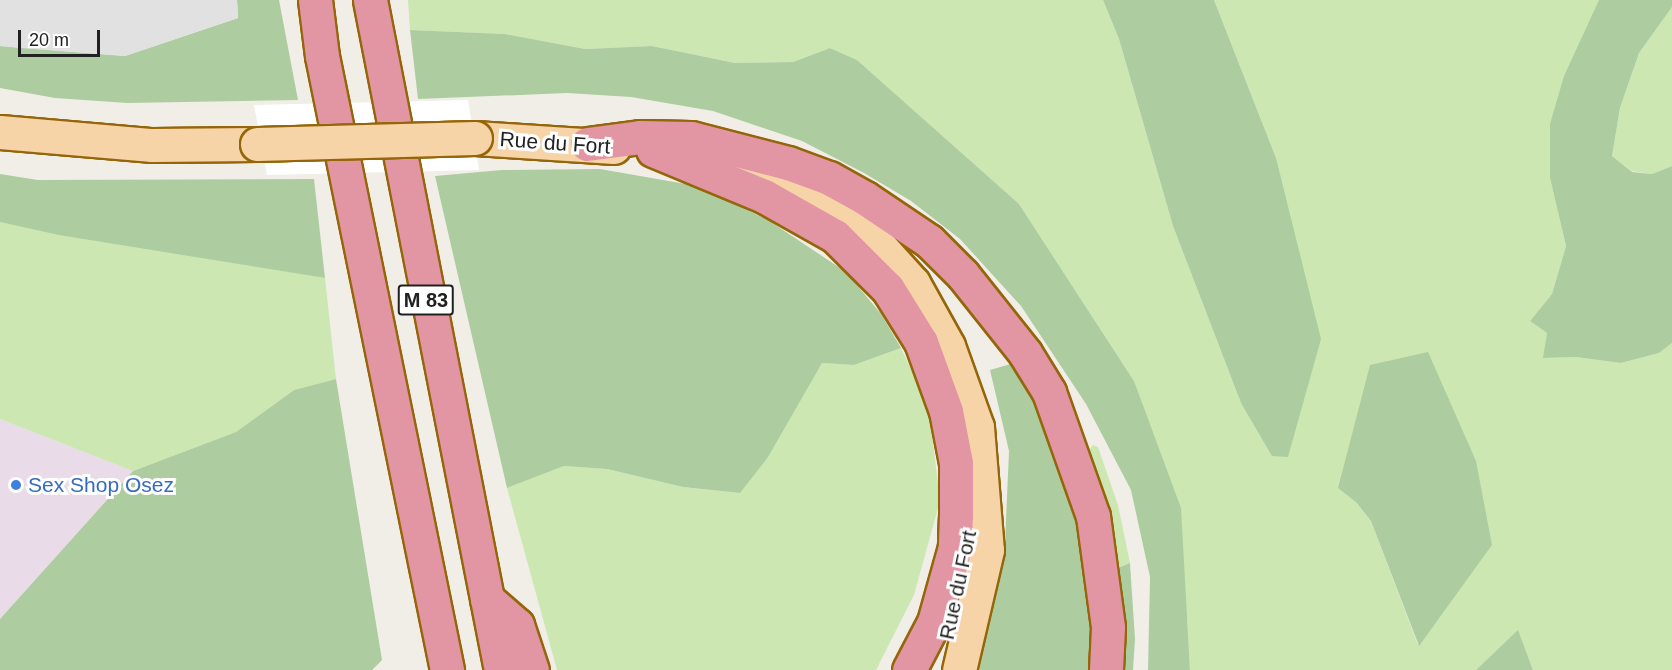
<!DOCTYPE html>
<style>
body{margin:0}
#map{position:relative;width:1672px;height:670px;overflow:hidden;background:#f1eee8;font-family:Arial,sans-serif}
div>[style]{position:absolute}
.industrial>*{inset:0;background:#e9dbe7}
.grass>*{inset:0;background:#cce7b2}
.forest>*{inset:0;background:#adcda0}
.parking>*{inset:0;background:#e1e1e1}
.pier>*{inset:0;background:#fff}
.roads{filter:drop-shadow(2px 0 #956609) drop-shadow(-2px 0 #956609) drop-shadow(0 2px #956609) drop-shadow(0 -2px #956609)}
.major>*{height:33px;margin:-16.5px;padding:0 16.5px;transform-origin:16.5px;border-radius:16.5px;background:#f7d4a8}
.highway>*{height:33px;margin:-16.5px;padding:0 16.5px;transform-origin:16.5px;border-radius:16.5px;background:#e296a4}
.bridges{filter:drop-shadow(2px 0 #956609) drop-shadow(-2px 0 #956609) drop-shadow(0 2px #956609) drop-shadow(0 -2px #956609)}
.major-bridge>*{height:33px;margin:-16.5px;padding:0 16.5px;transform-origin:16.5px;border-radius:16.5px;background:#f7d4a8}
.dots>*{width:16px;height:16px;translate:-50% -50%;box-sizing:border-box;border:3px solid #fff;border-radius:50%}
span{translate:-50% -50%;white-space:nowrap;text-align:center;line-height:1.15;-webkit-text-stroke:6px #fff;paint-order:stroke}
.shield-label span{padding:2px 4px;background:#fff;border:2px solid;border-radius:4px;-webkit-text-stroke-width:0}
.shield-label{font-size:20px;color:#212121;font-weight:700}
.street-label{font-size:21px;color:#212121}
.shop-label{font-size:21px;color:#366cbe}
.left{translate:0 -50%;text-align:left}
.scale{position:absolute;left:18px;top:30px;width:82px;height:27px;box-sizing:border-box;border:3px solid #212121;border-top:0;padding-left:8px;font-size:18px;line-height:21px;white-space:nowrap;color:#212121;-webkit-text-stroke:4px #fff;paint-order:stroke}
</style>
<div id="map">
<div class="industrial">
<div style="clip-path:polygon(0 419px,133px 471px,0 619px)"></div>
</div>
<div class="grass">
<div style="clip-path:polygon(evenodd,408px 0,1103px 0,1119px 39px,1173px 226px,1241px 403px,1276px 158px,1214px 0,1599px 0,1550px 178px,1566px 246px,1552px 294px,1530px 321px,1547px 333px,1544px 358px,1576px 357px,1621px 363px,1659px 353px,1672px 343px,1672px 670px,1533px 670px,1518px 631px,1476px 670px,1190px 670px,1187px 617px,1134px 381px,1019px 204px,857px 60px,830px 48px,793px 62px,735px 63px,652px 46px,585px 49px,505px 34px,410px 30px,408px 0,1356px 502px,1492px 544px,1418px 645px,1371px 521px,1356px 502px)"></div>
<div style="clip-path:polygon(1672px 7px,1672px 166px,1652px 174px,1631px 171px,1612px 156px,1620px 108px,1639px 53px)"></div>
<div style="clip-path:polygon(0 222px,325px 278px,336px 379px,294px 390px,236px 432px,133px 471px,0 419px)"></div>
<div style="clip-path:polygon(901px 348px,929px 408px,940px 501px,914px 595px,876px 670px,557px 670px,507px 488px,564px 466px,607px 469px,683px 487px,740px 493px,822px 363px,854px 365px)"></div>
<div style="clip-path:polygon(1093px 445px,1098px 447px,1118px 505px,1130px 563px,1118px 568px,1116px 547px,1089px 450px)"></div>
</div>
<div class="forest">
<div style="clip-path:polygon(237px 0,279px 0,298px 100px,127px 103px,55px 98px,0 88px,0 46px,125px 56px,238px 18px)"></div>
<div style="clip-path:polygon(1103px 0,1214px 0,1276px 158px,1321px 339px,1288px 457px,1272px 456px,1241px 403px,1173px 226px,1119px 39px)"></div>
<div style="clip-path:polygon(1599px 0,1672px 0,1672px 7px,1639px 53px,1620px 108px,1612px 156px,1632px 172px,1652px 174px,1672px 166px,1672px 343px,1659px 353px,1621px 363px,1576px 357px,1543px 358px,1547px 333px,1530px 321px,1552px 294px,1566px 246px,1550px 178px,1550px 124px,1564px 76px)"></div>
<div style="clip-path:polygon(410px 30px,505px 34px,585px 49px,652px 46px,735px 63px,793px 62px,830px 48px,857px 60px,1019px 204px,1134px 381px,1181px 508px,1190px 670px,1148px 670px,1150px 577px,1131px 490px,1086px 404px,1021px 306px,960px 239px,911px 201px,864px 173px,802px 141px,713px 111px,631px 97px,567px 93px,418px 99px)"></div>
<div style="clip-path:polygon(600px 169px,703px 187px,771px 222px,846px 272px,881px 314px,901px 348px,854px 365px,822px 363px,768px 457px,740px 493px,683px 487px,607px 469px,564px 466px,507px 488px,435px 176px,502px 170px)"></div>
<div style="clip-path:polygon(0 174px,38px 180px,314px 179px,325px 278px,59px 235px,0 222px)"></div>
<div style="clip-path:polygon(1428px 352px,1476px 461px,1492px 545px,1419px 646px,1371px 521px,1356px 502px,1338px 488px,1370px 365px)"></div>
<div style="clip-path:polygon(1014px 363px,1037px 400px,1064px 473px,1085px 563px,1096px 649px,1092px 670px,979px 670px,1005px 543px,1009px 451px,990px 370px)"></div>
<div style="clip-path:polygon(336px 379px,382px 660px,372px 670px,0 670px,0 619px,133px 471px,236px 432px,294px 390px)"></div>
<div style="clip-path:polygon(1130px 563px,1135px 639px,1133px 670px,1120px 670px,1118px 568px)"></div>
<div style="clip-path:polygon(1518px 630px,1533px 670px,1476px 670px)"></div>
</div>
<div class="parking">
<div style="clip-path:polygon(0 0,237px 0,238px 18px,125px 56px,21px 48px,0 46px)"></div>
</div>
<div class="pier">
<div style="clip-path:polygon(468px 100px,479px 170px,267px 175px,254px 105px)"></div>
</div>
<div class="roads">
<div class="major">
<div style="left:0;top:132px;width:153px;rotate:4.9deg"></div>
<div style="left:152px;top:145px;width:105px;rotate:-0.5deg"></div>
<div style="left:475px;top:138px;width:139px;rotate:3.7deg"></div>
<div style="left:695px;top:159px;width:48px;rotate:12deg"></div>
<div style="left:742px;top:169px;width:67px;rotate:22deg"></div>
<div style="left:804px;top:194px;width:45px;rotate:29.4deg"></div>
<div style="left:843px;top:216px;width:41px;rotate:38deg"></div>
<div style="left:875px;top:241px;width:57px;rotate:47.9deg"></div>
<div style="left:913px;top:283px;width:72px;rotate:60.9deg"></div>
<div style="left:948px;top:346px;width:86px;rotate:70.3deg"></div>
<div style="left:977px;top:427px;width:123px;rotate:85.4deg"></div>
<div style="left:987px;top:550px;width:123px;rotate:103.1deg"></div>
</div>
<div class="highway">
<div style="left:315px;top:0;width:56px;rotate:82.9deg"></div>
<div style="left:322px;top:56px;width:627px;rotate:78.49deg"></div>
<div style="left:370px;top:0;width:683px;rotate:78.94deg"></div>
<div style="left:587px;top:144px;width:53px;rotate:-7.5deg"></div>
<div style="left:640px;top:137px;width:51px;rotate:1.1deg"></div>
<div style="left:691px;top:138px;width:100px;rotate:14.5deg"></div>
<div style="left:788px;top:163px;width:44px;rotate:20.1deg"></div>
<div style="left:829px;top:178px;width:41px;rotate:29.1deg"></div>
<div style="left:865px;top:198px;width:77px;rotate:33.9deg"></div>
<div style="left:929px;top:241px;width:48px;rotate:45deg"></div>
<div style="left:963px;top:275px;width:100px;rotate:51.5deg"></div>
<div style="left:1025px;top:353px;width:46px;rotate:58.4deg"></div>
<div style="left:1049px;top:392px;width:132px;rotate:70.5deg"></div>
<div style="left:1093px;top:516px;width:112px;rotate:82.3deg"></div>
<div style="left:1108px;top:627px;width:43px;rotate:92.7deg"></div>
<div style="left:653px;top:150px;width:120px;rotate:22.5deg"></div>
<div style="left:764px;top:196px;width:81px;rotate:29.4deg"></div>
<div style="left:835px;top:236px;width:75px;rotate:45deg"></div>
<div style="left:888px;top:289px;width:62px;rotate:58.1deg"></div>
<div style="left:921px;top:342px;width:73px;rotate:70.1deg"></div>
<div style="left:946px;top:411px;width:53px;rotate:79.1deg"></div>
<div style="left:956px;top:463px;width:51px;rotate:90deg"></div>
<div style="left:956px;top:514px;width:33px;rotate:92deg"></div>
<div style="left:955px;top:547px;width:78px;rotate:105.6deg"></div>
<div style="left:934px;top:622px;width:54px;rotate:117.5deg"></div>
<div style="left:487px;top:599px;width:40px;rotate:41deg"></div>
<div style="left:517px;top:625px;width:47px;rotate:71.6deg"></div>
</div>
</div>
<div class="bridges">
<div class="major-bridge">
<div style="left:257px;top:144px;width:218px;rotate:-1.6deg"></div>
</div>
</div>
<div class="dots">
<div style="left:16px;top:485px;background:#3f7fe0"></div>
</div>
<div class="shield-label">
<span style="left:426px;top:300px">M 83</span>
</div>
<div class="street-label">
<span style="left:555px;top:143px;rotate:4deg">Rue du Fort</span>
<span style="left:958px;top:585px;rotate:-78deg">Rue du Fort</span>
</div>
<div class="shop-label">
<span class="left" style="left:28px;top:485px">Sex Shop Osez</span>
</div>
<div class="scale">20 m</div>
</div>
